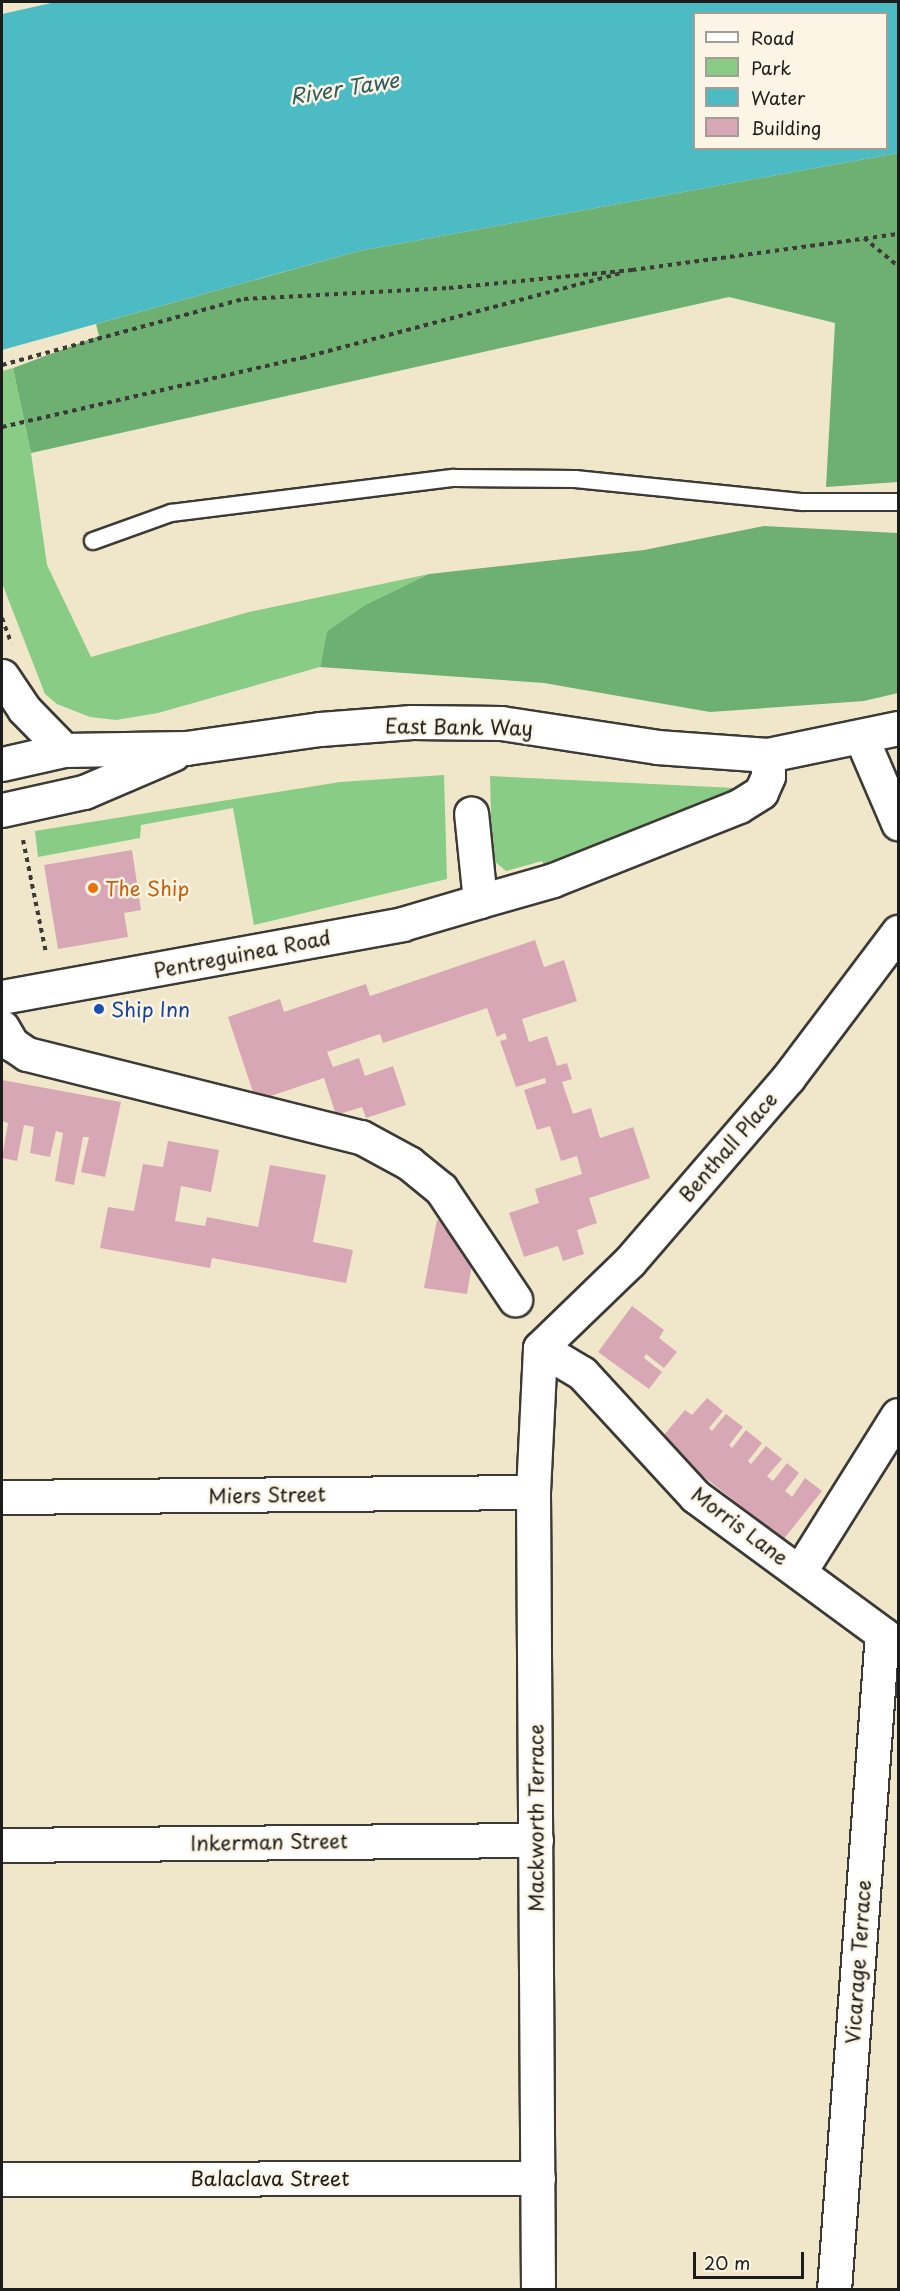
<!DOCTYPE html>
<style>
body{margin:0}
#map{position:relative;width:900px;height:2291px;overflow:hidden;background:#f0e7ca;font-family:"Playpen Sans",sans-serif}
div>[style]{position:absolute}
.green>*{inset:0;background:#89cc85}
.forest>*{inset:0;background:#6eb072}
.water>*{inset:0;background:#4cbbc4}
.building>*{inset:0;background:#d8a7b6}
.path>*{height:4px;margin-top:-2px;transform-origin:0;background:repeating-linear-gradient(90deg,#3c3a36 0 4.5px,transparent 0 9px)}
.roads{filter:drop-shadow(2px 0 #3c3a36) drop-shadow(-2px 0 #3c3a36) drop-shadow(0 2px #3c3a36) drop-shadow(0 -2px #3c3a36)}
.service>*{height:16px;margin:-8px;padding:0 8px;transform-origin:8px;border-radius:8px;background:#fff}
.minor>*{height:33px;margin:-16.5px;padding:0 16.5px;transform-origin:16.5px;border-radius:16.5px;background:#fff}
.primary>*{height:33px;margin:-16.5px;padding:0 16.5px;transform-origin:16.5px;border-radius:16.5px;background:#fff}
.dots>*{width:16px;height:16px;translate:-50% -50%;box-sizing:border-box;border:3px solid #fcf5e5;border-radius:50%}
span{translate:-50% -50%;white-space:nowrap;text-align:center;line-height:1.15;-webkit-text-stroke:5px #fcf5e5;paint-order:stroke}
.street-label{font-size:20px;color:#1c1c1c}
.food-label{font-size:20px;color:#c56008}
.left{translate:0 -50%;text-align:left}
.transit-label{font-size:20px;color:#164399}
.water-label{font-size:21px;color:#2f5c5f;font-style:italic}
.frame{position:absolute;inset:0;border:3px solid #1c1c1c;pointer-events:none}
.legend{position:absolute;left:693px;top:12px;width:195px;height:138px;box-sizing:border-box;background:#fcf5e5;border:2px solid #a29e95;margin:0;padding:8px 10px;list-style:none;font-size:18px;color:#1c1c1c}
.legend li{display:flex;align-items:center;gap:12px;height:30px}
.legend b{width:30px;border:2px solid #a29e95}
.scale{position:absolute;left:693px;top:2252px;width:111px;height:27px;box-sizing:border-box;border:3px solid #1c1c1c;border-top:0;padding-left:8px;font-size:18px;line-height:21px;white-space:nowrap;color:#1c1c1c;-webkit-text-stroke:4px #fcf5e5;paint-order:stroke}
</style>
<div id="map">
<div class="green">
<div style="clip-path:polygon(13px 368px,31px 453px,47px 565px,91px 657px,249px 612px,429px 574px,365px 605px,327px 631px,320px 667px,158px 713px,116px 720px,90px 717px,57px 704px,45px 694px,2px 583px,2px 371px)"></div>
<div style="clip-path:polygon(444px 775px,447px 879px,254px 925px,233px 808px,141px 825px,140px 838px,38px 857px,35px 831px,340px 782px)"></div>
<div style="clip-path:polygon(490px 776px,735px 788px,734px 792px,548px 878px,542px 861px,506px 871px,492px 859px)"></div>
</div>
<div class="forest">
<div style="clip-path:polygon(898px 153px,898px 482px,826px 487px,835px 323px,729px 297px,31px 453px,13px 368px,99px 336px,96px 324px,359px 251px)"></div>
<div style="clip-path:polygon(764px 526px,898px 533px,898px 693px,864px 701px,710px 712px,544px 683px,320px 667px,327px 631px,365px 605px,429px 574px,644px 550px)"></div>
</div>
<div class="water">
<div style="clip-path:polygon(evenodd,56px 2px,898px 2px,898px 153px,359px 251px,2px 350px,2px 14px,56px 2px,694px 14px,886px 14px,886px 148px,694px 148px,694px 14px)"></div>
</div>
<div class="building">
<div style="clip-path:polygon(132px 850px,141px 910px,124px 913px,128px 937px,58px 949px,44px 865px)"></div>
<div style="clip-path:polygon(535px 940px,544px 967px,564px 960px,577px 1001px,522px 1019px,529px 1042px,547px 1036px,557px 1066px,567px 1063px,572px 1079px,562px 1082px,573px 1114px,591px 1108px,600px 1138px,633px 1127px,650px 1178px,589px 1198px,597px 1223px,577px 1230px,584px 1254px,563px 1261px,558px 1246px,524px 1257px,509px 1213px,539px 1203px,535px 1189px,582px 1174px,577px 1156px,561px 1161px,550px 1126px,537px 1130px,524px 1090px,546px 1083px,545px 1078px,516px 1087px,500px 1041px,507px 1039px,505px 1033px,497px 1037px,487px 1008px,383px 1043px,380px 1034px,327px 1052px,333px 1067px,359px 1058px,365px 1076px,393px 1066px,406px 1105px,366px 1118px,362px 1107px,336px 1115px,324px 1078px,256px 1101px,228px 1017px,280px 999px,284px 1012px,366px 984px,370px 996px)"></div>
<div style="clip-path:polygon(2px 1080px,121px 1102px,105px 1177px,81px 1172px,89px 1137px,83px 1137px,74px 1185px,55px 1181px,63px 1133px,56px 1131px,50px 1157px,30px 1153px,34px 1127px,24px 1125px,17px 1161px,2px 1158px,8px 1123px,2px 1121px)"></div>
<div style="clip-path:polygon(168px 1141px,219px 1150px,211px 1192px,181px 1186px,175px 1221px,205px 1226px,207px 1217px,258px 1227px,270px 1165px,326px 1175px,313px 1242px,353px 1250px,346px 1283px,212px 1258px,210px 1268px,100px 1248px,108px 1207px,134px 1211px,143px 1164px,163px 1167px)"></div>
<div style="clip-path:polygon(437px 1220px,446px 1222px,473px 1258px,467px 1294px,424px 1288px)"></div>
<div style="clip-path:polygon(632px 1306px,664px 1330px,659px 1338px,677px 1352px,664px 1368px,646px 1354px,644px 1358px,662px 1372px,649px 1389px,598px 1352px)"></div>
<div style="clip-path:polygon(707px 1398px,723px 1411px,709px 1428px,712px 1431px,726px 1414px,743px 1427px,729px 1445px,732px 1448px,746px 1430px,762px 1443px,748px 1461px,751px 1464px,766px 1446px,782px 1459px,767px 1476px,773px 1481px,787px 1463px,799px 1473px,785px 1491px,792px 1497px,805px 1478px,822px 1491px,783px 1540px,659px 1441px,685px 1410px,692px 1415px)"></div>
</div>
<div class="path">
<div style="left:864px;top:238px;width:44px;rotate:39.5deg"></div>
<div style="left:2px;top:365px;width:251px;rotate:-15.3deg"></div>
<div style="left:244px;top:299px;width:205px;rotate:-3.1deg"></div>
<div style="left:449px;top:288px;width:184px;rotate:-5.6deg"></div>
<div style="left:632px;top:270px;width:268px;rotate:-7.7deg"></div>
<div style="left:2px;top:427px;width:308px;rotate:-13deg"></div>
<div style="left:302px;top:358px;width:330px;rotate:-14.9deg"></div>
<div style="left:2px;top:618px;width:27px;rotate:70deg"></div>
<div style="left:23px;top:840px;width:115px;rotate:78.5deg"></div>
</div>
<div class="roads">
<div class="service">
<div style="left:93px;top:541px;width:83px;rotate:-19.7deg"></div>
<div style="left:171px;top:513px;width:285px;rotate:-7.1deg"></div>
<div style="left:454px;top:478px;width:121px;rotate:0.5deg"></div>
<div style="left:575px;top:479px;width:229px;rotate:5.8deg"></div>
<div style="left:803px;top:502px;width:95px"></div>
</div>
<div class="minor">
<div style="left:861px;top:737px;width:94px;rotate:66.7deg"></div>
<div style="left:2px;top:764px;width:64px;rotate:-12.7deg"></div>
<div style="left:480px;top:901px;width:76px;rotate:-16deg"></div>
<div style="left:553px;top:880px;width:200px;rotate:-21.7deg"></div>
<div style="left:739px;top:806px;width:26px;rotate:-32deg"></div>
<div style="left:761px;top:792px;width:17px;rotate:-66deg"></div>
<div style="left:768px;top:776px;width:21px;rotate:-90deg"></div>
<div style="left:2px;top:997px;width:407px;rotate:-10.3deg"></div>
<div style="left:402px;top:924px;width:81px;rotate:-16.4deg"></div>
<div style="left:480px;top:901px;width:88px;rotate:-95.8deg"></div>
<div style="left:2px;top:1027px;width:20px;rotate:60deg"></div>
<div style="left:12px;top:1044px;width:18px;rotate:34deg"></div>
<div style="left:27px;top:1054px;width:344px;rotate:14deg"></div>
<div style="left:361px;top:1137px;width:55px;rotate:28.4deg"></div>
<div style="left:409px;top:1163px;width:41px;rotate:39.1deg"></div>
<div style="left:441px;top:1189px;width:133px;rotate:56.1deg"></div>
<div style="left:540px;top:1348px;width:125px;rotate:-44deg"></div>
<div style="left:630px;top:1261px;width:242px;rotate:-49.2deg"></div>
<div style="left:788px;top:1078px;width:183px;rotate:-53deg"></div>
<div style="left:540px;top:1348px;width:49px;rotate:30.8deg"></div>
<div style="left:582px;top:1373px;width:167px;rotate:47.4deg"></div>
<div style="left:695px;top:1496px;width:252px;rotate:36.3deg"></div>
<div style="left:2px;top:1497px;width:531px;rotate:-0.54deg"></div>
<div style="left:800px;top:1571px;width:184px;rotate:-57.9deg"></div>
<div style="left:2px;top:1845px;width:534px;rotate:-0.54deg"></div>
<div style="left:2px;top:2179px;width:536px;rotate:-0.11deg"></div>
<div style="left:538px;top:2290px;width:798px;rotate:-90.36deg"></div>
<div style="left:533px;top:1492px;width:144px;rotate:-87.2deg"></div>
<div style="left:834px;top:2290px;width:658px;rotate:-85.82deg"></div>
</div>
<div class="primary">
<div style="left:2px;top:676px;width:40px;rotate:56deg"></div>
<div style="left:24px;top:709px;width:57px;rotate:45.7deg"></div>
<div style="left:64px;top:750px;width:122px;rotate:-0.9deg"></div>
<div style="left:186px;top:748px;width:135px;rotate:-8.1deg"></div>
<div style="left:320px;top:729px;width:92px;rotate:-4.4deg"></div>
<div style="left:412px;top:722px;width:89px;rotate:0.6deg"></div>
<div style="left:501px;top:723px;width:158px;rotate:8.7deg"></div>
<div style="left:657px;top:747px;width:111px;rotate:4.1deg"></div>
<div style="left:768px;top:755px;width:133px;rotate:-11.7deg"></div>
<div style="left:2px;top:810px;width:84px;rotate:-12.4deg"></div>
<div style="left:84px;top:792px;width:97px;rotate:-23.1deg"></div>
</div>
</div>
<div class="dots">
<div style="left:93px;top:888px;background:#e8710a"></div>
<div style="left:99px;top:1009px;background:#1a4fb4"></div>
</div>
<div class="street-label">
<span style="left:459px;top:727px;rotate:1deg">East Bank Way</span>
<span style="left:242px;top:954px;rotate:-11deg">Pentreguinea Road</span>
<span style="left:728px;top:1147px;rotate:-49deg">Benthall Place</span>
<span style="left:267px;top:1495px;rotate:-1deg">Miers Street</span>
<span style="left:740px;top:1526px;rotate:37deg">Morris Lane</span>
<span style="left:536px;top:1818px;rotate:-90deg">Mackworth Terrace</span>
<span style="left:269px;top:1842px;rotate:-1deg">Inkerman Street</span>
<span style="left:858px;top:1962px;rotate:-86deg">Vicarage Terrace</span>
<span style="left:270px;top:2178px">Balaclava Street</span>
</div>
<div class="food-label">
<span class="left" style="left:105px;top:888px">The Ship</span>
</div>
<div class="transit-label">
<span class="left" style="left:111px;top:1009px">Ship Inn</span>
</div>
<div class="water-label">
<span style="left:344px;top:87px;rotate:-9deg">River Tawe</span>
</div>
<div class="frame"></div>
<ul class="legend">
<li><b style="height:8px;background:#fff"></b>Road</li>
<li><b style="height:16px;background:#89cc85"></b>Park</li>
<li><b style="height:16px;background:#4cbbc4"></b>Water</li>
<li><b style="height:16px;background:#d8a7b6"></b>Building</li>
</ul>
<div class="scale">20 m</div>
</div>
